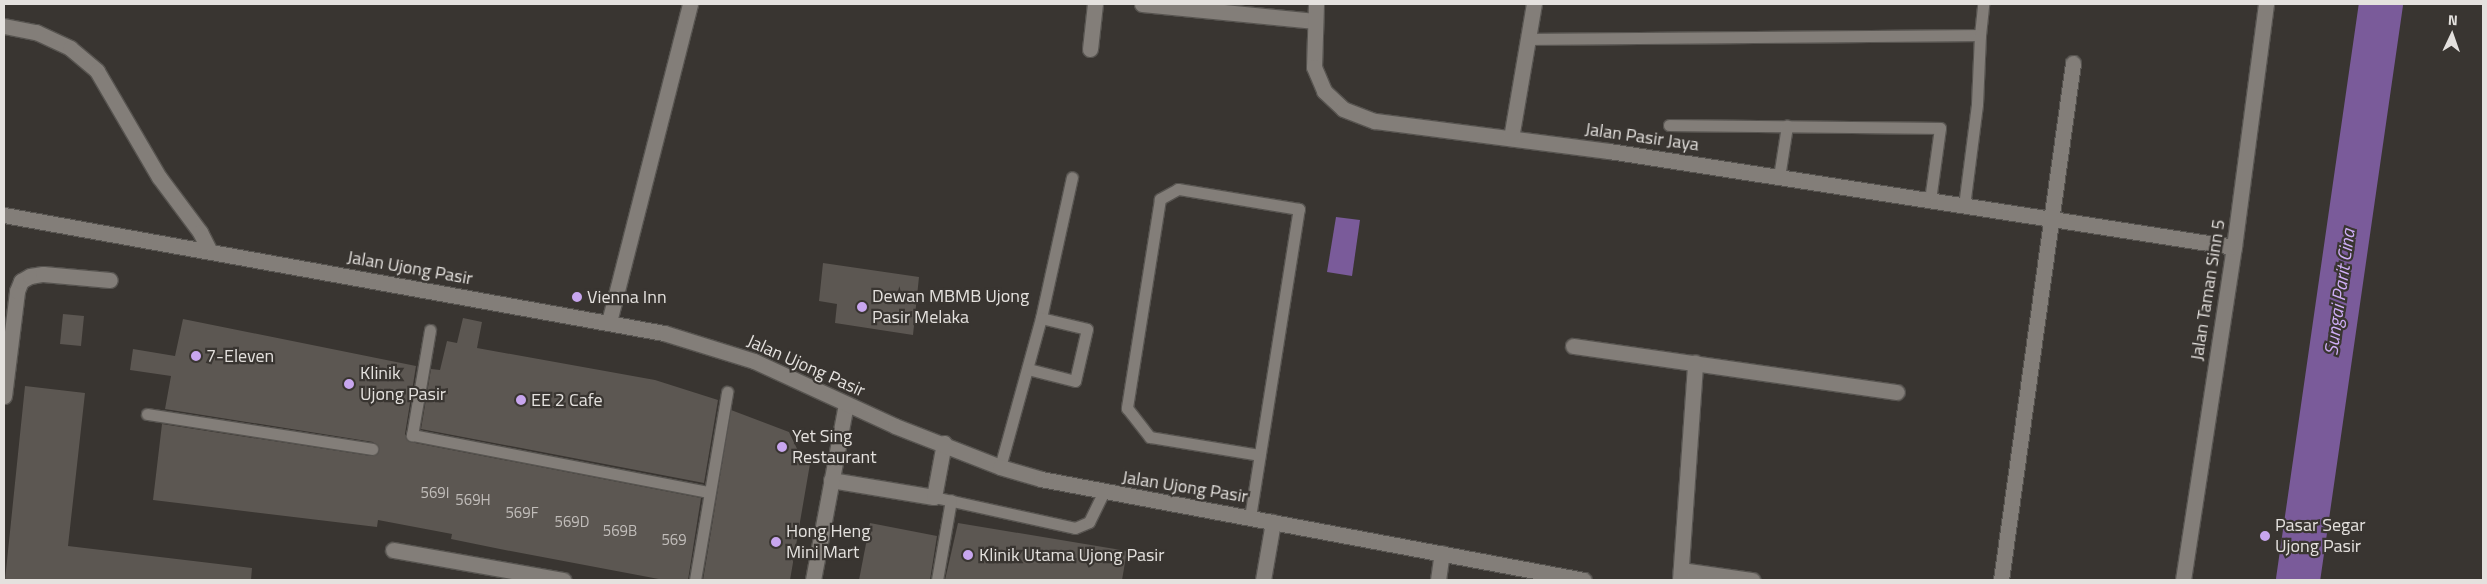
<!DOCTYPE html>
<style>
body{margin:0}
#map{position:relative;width:2487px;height:584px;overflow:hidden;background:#393531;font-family:"Titillium Web",sans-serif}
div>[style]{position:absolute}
.water>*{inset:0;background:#7a5b9a}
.river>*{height:44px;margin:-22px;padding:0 22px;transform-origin:22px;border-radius:22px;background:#7a5b9a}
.building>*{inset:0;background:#5c5752}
.roads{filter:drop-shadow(1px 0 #575450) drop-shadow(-1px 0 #575450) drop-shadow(0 1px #575450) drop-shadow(0 -1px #575450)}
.service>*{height:11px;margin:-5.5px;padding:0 5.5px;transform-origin:5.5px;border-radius:5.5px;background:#837e79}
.minor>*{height:15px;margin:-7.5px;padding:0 7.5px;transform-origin:7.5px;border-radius:7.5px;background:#837e79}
.secondary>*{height:15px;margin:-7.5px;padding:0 7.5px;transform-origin:7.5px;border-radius:7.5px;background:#837e79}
.dots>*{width:14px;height:14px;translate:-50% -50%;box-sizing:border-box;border:2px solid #393531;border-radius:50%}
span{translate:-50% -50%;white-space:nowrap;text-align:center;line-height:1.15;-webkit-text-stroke:4.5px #393531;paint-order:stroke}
.number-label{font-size:15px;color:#c2bebb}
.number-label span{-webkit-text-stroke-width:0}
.street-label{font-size:18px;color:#e4e1de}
.poi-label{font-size:18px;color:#e4e1de}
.left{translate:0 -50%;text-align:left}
.water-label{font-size:19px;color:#cfaef6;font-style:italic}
.frame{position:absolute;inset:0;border:5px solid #e4e1de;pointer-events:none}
.north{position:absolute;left:2427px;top:10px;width:50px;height:50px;-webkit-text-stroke:4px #393531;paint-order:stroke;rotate:3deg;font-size:14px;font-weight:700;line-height:20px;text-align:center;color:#e4e1de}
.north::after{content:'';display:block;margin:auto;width:18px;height:22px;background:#e4e1de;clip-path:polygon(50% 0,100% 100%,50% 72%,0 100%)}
</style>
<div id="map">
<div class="water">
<div style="clip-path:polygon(1336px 217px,1360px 220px,1352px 276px,1327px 272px)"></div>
</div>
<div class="river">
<div style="left:2298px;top:580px;width:582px;rotate:-81.8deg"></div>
</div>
<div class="building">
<div style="clip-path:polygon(823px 263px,919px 277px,913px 335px,835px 323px,837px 304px,819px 301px)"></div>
<div style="clip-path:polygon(63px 314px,84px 316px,81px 346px,60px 344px)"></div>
<div style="clip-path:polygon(463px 318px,482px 322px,477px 348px,655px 380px,718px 400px,704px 483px,421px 429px,431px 369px,440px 370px,447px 341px,457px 343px)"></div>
<div style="clip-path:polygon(183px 319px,416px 366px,405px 434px,410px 442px,701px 498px,688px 580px,664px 580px,500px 549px,451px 539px,452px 534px,378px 520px,377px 527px,153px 500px,162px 424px,371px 456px,379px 451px,373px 442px,165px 409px,171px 376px,130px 370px,133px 349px,175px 356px)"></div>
<div style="clip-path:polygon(25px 386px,85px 393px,68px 546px,252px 568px,251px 580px,5px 580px)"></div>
<div style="clip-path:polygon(731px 410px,789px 432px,800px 455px,811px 458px,790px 580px,703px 580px)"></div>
<div style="clip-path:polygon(870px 523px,937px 536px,930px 580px,859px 580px)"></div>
<div style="clip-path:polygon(958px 523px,1127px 551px,1122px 580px,945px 580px)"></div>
</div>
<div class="roads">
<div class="service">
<div style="left:1528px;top:39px;width:452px;rotate:-0.5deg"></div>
<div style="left:1980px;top:35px;width:31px;rotate:-84deg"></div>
<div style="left:1669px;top:125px;width:271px;rotate:0.6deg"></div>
<div style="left:1940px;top:128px;width:73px;rotate:97.9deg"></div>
<div style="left:1779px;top:177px;width:52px;rotate:-81.1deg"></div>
<div style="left:1964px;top:206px;width:103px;rotate:-82.7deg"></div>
<div style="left:1977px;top:104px;width:69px;rotate:-87.5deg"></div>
<div style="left:1041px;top:318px;width:144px;rotate:-77.6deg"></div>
<div style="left:430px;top:330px;width:107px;rotate:99.7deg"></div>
<div style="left:412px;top:435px;width:302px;rotate:10.9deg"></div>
<div style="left:147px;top:414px;width:228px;rotate:8.8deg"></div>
<div style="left:1000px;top:467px;width:155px;rotate:-74.6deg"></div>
<div style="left:1041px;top:318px;width:47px;rotate:13.4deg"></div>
<div style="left:1087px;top:329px;width:53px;rotate:103deg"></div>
<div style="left:1075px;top:381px;width:49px;rotate:-165.7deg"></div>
<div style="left:934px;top:497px;width:144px;rotate:12.4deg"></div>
<div style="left:1075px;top:528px;width:15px;rotate:-23deg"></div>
<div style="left:1089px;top:522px;width:32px;rotate:-64deg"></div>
<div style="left:1250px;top:517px;width:312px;rotate:-81deg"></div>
<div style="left:1299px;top:209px;width:123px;rotate:-170.6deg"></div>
<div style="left:1178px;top:189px;width:21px;rotate:151deg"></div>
<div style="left:1160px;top:199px;width:212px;rotate:99deg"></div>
<div style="left:1127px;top:408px;width:37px;rotate:52deg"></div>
<div style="left:1150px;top:437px;width:111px;rotate:9.3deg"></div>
<div style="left:695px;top:580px;width:191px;rotate:-80.3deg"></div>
<div style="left:937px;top:580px;width:81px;rotate:-80.1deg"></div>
</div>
<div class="minor">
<div style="left:1142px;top:4px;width:174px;rotate:5.6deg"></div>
<div style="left:1316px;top:4px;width:63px;rotate:91.8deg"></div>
<div style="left:1314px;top:67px;width:26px;rotate:67deg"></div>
<div style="left:1324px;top:91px;width:26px;rotate:43deg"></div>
<div style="left:1343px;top:109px;width:34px;rotate:21deg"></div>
<div style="left:1375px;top:121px;width:236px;rotate:7.3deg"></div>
<div style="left:1609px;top:151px;width:632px;rotate:8.73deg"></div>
<div style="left:4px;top:26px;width:33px;rotate:11deg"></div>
<div style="left:36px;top:32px;width:38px;rotate:25deg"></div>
<div style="left:70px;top:48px;width:35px;rotate:40deg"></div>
<div style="left:97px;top:71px;width:123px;rotate:59.7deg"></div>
<div style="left:159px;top:177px;width:69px;rotate:53.3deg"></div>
<div style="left:200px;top:232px;width:22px;rotate:63deg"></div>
<div style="left:1090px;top:49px;width:45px;rotate:-83.7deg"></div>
<div style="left:1511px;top:138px;width:136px;rotate:-80.3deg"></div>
<div style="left:609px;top:322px;width:328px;rotate:-75.7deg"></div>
<div style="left:1573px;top:346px;width:327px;rotate:8.1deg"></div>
<div style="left:4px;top:396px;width:106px;rotate:-82.9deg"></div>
<div style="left:17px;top:291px;width:11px;rotate:-68deg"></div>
<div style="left:21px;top:281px;width:10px;rotate:-29deg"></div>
<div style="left:30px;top:276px;width:13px;rotate:-9deg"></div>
<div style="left:43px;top:274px;width:67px;rotate:5.1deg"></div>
<div style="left:831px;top:480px;width:104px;rotate:9.4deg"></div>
<div style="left:934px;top:497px;width:55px;rotate:-79.5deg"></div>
<div style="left:393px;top:550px;width:173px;rotate:10deg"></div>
<div style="left:1681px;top:570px;width:72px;rotate:8deg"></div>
<div style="left:813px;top:580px;width:179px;rotate:-79.4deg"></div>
<div style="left:1263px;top:580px;width:59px;rotate:-80.2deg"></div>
<div style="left:1438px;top:580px;width:27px;rotate:-82deg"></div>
<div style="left:1680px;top:580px;width:218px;rotate:-86deg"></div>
<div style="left:2001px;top:580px;width:522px;rotate:-82.07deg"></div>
<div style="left:2183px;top:580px;width:337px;rotate:-81.3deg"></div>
<div style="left:2234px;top:247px;width:245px;rotate:-82.5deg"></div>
</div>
<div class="secondary">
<div style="left:4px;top:215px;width:670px;rotate:10.14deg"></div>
<div style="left:664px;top:333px;width:94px;rotate:17.3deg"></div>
<div style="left:754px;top:361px;width:155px;rotate:24.7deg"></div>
<div style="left:895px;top:426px;width:113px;rotate:21.3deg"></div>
<div style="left:1000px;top:467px;width:43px;rotate:16.3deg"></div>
<div style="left:1041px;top:479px;width:552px;rotate:10.54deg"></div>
</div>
</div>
<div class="dots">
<div style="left:577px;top:297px;background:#c8a6ef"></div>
<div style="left:862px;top:307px;background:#c8a6ef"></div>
<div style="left:196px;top:356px;background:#c8a6ef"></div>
<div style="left:349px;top:384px;background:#c8a6ef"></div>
<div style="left:521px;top:400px;background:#c8a6ef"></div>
<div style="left:782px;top:447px;background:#c8a6ef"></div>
<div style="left:2265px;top:536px;background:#c8a6ef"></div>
<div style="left:776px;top:542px;background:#c8a6ef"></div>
<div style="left:968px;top:555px;background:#c8a6ef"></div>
</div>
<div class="number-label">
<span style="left:435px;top:493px">569I</span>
<span style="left:473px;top:500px">569H</span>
<span style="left:522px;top:513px">569F</span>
<span style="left:572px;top:522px">569D</span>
<span style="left:620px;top:531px">569B</span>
<span style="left:674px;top:540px">569</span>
</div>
<div class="street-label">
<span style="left:1642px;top:137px;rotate:8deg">Jalan Pasir Jaya</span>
<span style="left:410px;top:268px;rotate:10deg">Jalan Ujong Pasir</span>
<span style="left:2208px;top:290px;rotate:-81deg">Jalan Taman Sinn 5</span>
<span style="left:806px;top:366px;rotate:24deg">Jalan Ujong Pasir</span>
<span style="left:1185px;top:487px;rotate:9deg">Jalan Ujong Pasir</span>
</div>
<div class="poi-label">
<span class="left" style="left:587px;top:297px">Vienna Inn</span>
<span class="left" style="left:872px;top:307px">Dewan MBMB Ujong<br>Pasir Melaka</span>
<span class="left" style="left:206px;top:356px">7-Eleven</span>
<span class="left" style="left:360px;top:384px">Klinik<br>Ujong Pasir</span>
<span class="left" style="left:531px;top:400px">EE 2 Cafe</span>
<span class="left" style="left:792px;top:447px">Yet Sing<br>Restaurant</span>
<span class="left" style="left:2275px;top:536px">Pasar Segar<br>Ujong Pasir</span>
<span class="left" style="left:786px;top:542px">Hong Heng<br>Mini Mart</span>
<span class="left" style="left:979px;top:555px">Klinik Utama Ujong Pasir</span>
</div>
<div class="water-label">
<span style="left:2339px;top:292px;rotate:-82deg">Sungai Parit Cina</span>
</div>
<div class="frame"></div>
<div class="north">N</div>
</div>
